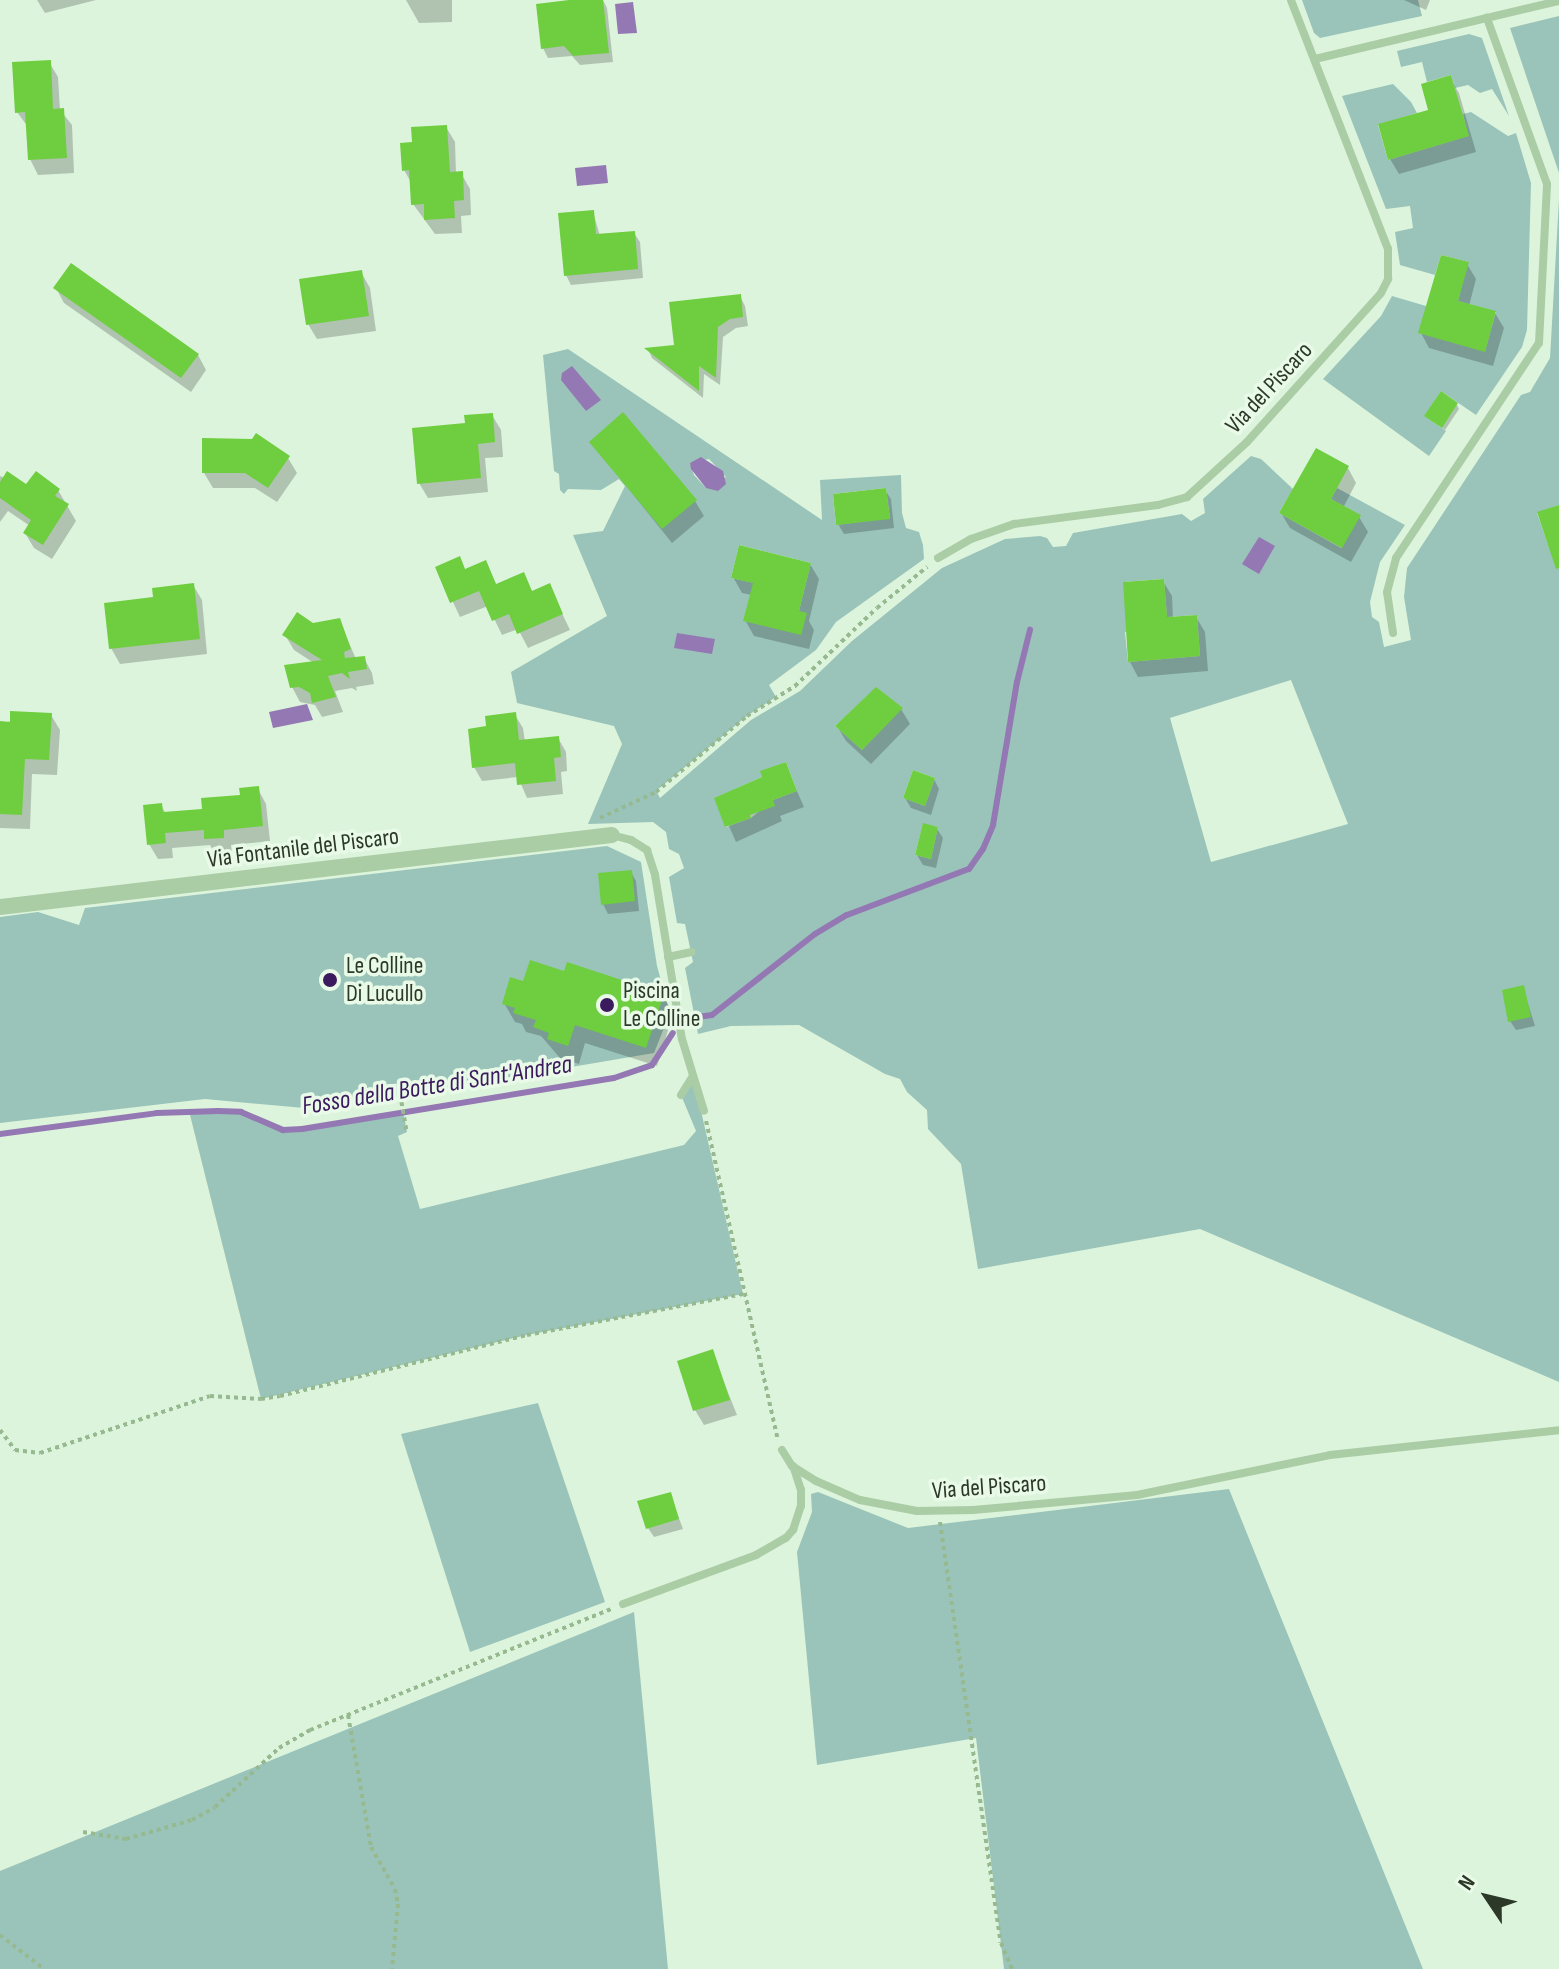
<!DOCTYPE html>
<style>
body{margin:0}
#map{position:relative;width:1559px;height:1969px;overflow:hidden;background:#ddf4dc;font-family:"Sofia Sans Condensed",sans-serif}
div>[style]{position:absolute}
.green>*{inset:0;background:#9ac4ba}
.water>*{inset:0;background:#9478b3}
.shadow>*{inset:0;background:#0003}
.stream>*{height:6px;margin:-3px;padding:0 3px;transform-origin:3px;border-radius:3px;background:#9478b3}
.building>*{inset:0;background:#6ece3f}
.path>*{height:4px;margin-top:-2px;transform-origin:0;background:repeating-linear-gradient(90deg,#96b990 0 4px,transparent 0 8px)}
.lane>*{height:8px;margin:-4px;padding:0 4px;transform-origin:4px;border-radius:4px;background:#abcda6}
.street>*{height:16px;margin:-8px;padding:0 8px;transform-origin:8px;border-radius:8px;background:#abcda6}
.dots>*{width:22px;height:22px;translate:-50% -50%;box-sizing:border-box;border:4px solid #e9fbe8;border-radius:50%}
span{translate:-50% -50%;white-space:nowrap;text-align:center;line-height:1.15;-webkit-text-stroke:7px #e9fbe8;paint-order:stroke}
.street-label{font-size:24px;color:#2c3928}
.poi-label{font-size:24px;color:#2c3928}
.left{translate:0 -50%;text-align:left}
.water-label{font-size:26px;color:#3b1a5d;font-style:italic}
.north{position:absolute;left:1447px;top:1857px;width:80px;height:80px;-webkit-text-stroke:6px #e9fbe8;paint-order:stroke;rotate:305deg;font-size:22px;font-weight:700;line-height:32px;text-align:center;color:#2c3928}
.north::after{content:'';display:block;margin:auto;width:28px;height:36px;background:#2c3928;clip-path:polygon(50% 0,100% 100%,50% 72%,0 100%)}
</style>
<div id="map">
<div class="green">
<div style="clip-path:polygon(1302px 0,1418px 0,1422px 16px,1320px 38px,1314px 33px)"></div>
<div style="clip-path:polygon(1559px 16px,1559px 173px,1510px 28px)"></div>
<div style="clip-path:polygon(1469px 34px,1482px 38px,1509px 116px,1492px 89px,1480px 93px,1468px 85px,1455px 88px,1451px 75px,1427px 82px,1422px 62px,1401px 67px,1397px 51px)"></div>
<div style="clip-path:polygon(1393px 84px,1411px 102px,1417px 113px,1378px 125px,1388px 160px,1468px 136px,1463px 114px,1471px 112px,1508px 136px,1516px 133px,1531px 183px,1527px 330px,1522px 347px,1476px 415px,1441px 391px,1425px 416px,1446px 431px,1429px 456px,1323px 379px,1381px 316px,1392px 296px,1426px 306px,1485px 351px,1496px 312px,1458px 301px,1468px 262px,1441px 255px,1435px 275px,1400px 265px,1395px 232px,1413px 228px,1410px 206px,1386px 209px,1342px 96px)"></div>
<div style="clip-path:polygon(evenodd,1559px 199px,1559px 505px,1537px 513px,1551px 553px,1559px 551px,1559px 1382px,1200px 1229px,978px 1269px,961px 1164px,928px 1129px,927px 1110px,907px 1092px,900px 1079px,885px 1074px,799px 1025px,731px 1026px,698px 1034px,685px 968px,693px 962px,685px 924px,677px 923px,669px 877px,684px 868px,679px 854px,669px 849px,666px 832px,653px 822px,588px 824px,622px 744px,614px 726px,517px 703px,511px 672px,607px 616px,573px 535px,603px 531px,625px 486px,619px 479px,601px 490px,568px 489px,564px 494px,560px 490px,559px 474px,554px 471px,543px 355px,568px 349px,822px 520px,820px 480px,901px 475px,902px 513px,906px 528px,919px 532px,923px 545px,924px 559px,836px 622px,816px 650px,769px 685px,776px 697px,747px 716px,656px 791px,660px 798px,751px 720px,800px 691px,852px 641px,942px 568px,1005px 539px,1040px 536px,1047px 538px,1053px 547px,1066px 546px,1073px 533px,1182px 514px,1191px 521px,1205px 513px,1203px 499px,1251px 456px,1261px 459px,1293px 489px,1279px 513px,1341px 548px,1360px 515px,1331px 499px,1337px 488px,1405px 525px,1380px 562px,1370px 602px,1372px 617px,1379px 622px,1384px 647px,1411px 640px,1404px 597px,1407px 568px,1521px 395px,1530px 392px,1550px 358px,1559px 199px,709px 459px,726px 477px,706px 488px,694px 475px,690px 463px,709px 459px,1559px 199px,886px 488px,890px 518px,836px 525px,833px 494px,886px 488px,1559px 199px,739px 545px,811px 563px,799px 611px,806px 613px,777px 605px,754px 583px,731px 578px,739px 545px,1559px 199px,1164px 579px,1167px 617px,1197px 615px,1200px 656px,1128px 662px,1125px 632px,1134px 631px,1123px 582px,1164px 579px,1559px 199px,1291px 680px,1348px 824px,1211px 862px,1170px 718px,1291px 680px,1559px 199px,876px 688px,902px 708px,862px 750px,835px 726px,876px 688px,1559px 199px,786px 762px,797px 791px,773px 800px,751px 818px,726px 827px,715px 798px,762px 777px,761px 771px,786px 762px,1559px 199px,913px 770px,935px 778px,925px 806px,903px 798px,913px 770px,1559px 199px,923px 824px,938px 827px,931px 859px,915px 855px,923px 824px)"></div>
<div style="clip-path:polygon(607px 846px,641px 862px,657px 966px,670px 1013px,654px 1053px,366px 1102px,304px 1108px,205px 1099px,0 1123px,0 917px,38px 912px,79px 925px,85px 908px)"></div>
<div style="clip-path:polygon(693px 1076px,743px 1294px,527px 1335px,261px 1399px,189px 1111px,241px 1112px,283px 1130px,403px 1110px,407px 1132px,398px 1136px,420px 1209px,684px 1145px,696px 1131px,681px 1095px)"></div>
<div style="clip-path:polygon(538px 1403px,605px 1602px,470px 1652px,401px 1434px)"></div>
<div style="clip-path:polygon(1229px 1489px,1423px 1969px,1004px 1969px,976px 1738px,817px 1765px,797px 1552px,812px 1512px,811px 1494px,818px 1492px,908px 1528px)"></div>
<div style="clip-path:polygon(634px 1612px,668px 1969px,0 1969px,0 1871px)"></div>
</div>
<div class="water">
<div style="clip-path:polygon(633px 2px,637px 33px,618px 34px,615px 4px)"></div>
<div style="clip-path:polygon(606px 165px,608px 183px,577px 186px,575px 168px)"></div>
<div style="clip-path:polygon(572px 366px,601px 400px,586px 411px,561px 380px,562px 373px)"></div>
<div style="clip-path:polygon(701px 457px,723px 471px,726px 484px,718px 491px,706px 488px,691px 469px,690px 463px)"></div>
<div style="clip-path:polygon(1259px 537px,1275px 546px,1259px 574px,1242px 564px)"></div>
<div style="clip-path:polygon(677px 633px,715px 639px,712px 654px,674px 648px)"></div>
<div style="clip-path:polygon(307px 704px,313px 720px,273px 728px,269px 712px)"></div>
</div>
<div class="shadow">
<div style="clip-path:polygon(37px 0,96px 0,45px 13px)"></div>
<div style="clip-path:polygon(406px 0,452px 0,452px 22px,419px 23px)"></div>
<div style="clip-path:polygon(587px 0,603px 0,607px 8px,613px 62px,580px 65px,572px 56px,548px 58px,543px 48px)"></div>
<div style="clip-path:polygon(1404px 0,1430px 0,1426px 10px)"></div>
<div style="clip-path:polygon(49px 62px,58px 77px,60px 110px,72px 125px,74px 173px,38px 175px,30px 159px,28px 127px,17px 112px)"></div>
<div style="clip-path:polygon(1450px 78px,1459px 93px,1476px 152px,1399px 174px,1390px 159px,1431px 111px)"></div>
<div style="clip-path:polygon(446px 127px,455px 142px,456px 174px,461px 173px,470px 189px,471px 215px,461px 216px,462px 233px,435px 234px,413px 204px,412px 184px,404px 170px,414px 144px)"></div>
<div style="clip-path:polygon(593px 212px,600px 236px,634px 233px,640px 242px,643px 278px,571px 285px,566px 275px)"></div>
<div style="clip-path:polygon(1467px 264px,1476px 279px,1469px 306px,1495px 313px,1504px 328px,1493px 366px,1429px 348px,1421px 333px)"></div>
<div style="clip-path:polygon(361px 272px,370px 288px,376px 331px,317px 339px,308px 324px)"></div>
<div style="clip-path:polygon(56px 288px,198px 355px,206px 370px,191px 392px,64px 303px)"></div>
<div style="clip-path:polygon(740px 296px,745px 306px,748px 326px,736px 328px,723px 337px,720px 385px,704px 374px,703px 398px,652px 358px,648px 349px,676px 346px)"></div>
<div style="clip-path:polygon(1457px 405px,1459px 409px,1445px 430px,1427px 416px)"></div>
<div style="clip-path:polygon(492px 415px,501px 430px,503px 457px,485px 458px,488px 492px,428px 498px,419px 483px,468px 425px)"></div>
<div style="clip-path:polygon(591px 442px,695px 501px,704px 516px,672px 543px)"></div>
<div style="clip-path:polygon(288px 458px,297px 473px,277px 502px,255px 488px,213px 488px,204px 473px)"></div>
<div style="clip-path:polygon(1348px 468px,1356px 483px,1343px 508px,1359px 517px,1368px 532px,1351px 562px,1290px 528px,1281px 513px)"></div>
<div style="clip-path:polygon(0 476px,26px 487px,58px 490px,76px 521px,52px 559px,34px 548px,25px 533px,30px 526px,8px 511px,0 522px)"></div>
<div style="clip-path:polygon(885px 490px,891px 499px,894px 528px,844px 534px,838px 524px)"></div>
<div style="clip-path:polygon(485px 562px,497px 586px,523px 575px,533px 593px,549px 586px,570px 630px,528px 648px,518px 629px,502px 635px,488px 606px,460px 617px,437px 568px,465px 571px)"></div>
<div style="clip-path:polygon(810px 564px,819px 579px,809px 621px,814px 630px,809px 649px,754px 636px,745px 620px,752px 595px,742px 593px,733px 577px)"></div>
<div style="clip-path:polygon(1163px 581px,1172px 596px,1173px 619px,1196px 617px,1205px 632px,1208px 671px,1138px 677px,1130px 662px)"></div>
<div style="clip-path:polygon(193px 585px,202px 600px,207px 654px,120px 664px,111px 648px,155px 599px)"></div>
<div style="clip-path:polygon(339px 620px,356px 659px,364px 658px,372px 673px,374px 684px,356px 687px,357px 691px,352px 688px,335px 691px,343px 712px,322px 717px,315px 705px,300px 702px,292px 687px,314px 663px,294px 650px,285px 635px)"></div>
<div style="clip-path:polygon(901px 709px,910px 724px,871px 764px,846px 741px,837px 726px)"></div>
<div style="clip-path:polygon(51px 715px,60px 730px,57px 775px,32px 774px,30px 829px,0 828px,0 723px)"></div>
<div style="clip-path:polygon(515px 715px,523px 728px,525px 742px,558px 738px,566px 752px,567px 771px,561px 772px,563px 794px,527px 798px,518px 777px,482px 781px,474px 767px,489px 728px)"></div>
<div style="clip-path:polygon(785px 764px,804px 807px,780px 816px,782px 821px,736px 842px,717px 799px,765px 778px)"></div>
<div style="clip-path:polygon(934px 779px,939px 789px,931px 815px,911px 808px,905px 798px)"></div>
<div style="clip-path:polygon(258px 789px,266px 804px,270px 841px,231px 845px,232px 853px,215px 854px,210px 845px,172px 848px,173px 858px,158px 859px,149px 844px,161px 805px,166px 814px,204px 811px)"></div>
<div style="clip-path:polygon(937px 829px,943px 838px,936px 868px,923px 865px,917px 855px)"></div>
<div style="clip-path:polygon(631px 872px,636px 881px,639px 911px,608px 914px,603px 904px)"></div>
<div style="clip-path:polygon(566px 973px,663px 995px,673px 1014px,657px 1066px,585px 1043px,579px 1064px,560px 1058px,541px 1036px,526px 1032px,522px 1024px,515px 1022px,504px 1003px,524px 983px)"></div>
<div style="clip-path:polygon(1523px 988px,1535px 1026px,1516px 1030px,1510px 1021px)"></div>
<div style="clip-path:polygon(712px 1352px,737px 1415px,704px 1425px,695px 1410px)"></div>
<div style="clip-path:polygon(670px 1494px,683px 1529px,654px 1537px,648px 1528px)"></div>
</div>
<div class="stream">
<div style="left:691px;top:1018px;width:21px;rotate:-8deg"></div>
<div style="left:712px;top:1015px;width:131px;rotate:-38.2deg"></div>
<div style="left:815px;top:934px;width:37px;rotate:-31deg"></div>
<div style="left:847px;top:915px;width:130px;rotate:-20.7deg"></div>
<div style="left:969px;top:869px;width:24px;rotate:-55deg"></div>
<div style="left:983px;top:849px;width:26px;rotate:-67deg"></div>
<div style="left:993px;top:825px;width:145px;rotate:-80.5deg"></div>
<div style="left:1017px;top:682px;width:54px;rotate:-76deg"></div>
<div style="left:0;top:1134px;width:158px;rotate:-7.6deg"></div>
<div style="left:157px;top:1113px;width:61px;rotate:-1.9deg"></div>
<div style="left:218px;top:1111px;width:23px;rotate:2deg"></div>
<div style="left:241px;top:1112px;width:46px;rotate:23.2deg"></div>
<div style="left:283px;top:1130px;width:19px;rotate:-3deg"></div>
<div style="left:302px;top:1129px;width:316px;rotate:-9.3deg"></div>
<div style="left:614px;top:1078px;width:40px;rotate:-18.9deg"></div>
<div style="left:652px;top:1065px;width:38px;rotate:-57deg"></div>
</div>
<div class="building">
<div style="clip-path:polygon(569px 0,603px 0,609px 53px,573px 56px,564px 46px,541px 49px,536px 4px)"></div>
<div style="clip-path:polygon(51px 60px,53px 109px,64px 108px,67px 158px,28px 160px,25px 112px,15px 113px,12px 62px)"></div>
<div style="clip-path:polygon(1451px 75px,1469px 136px,1388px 160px,1378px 124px,1428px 110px,1421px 84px)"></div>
<div style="clip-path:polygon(447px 125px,450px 172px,463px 171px,464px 200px,454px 201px,455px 218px,424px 220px,424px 204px,411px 205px,409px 170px,402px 171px,400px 143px,412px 142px,411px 127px)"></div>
<div style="clip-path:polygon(594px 210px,596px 234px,635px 231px,638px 269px,564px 276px,558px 213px)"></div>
<div style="clip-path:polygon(1441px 255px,1469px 262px,1458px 301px,1496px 311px,1485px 352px,1418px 333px)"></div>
<div style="clip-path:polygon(71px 263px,199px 354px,181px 378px,53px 288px)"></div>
<div style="clip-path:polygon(362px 270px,369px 316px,306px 325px,299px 279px)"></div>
<div style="clip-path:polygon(741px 294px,743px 317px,730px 319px,718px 327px,716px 378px,699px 366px,699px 391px,644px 348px,674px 345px,669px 302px)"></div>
<div style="clip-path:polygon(1441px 391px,1458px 403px,1442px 428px,1424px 416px)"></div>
<div style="clip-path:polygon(623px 412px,697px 500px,662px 529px,589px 442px)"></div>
<div style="clip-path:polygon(493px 413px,495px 442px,478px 444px,481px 478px,417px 484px,412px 428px,465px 423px,464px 415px)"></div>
<div style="clip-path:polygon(256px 433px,290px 456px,268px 488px,245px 473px,202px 473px,202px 438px,252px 439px)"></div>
<div style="clip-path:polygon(1316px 448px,1349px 466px,1331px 499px,1361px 515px,1342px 548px,1279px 513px)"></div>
<div style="clip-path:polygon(7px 471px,26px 484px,36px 471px,60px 489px,55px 496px,69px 504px,43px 545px,23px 533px,31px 520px,0 498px,0 482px)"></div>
<div style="clip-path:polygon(886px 488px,890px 519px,836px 525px,833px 494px)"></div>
<div style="clip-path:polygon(1559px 505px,1559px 568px,1556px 569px,1537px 512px)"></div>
<div style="clip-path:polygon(739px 545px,811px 563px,799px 611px,807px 613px,801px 635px,743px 621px,753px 583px,731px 578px)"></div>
<div style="clip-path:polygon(460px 556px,465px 569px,486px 560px,496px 584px,524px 572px,532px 591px,550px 583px,563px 614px,517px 634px,509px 614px,492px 621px,479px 591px,450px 603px,435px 567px)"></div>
<div style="clip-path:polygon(1164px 579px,1167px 617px,1197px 615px,1200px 656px,1128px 662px,1123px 582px)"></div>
<div style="clip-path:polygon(194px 583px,200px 639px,109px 649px,104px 603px,153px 597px,152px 588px)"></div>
<div style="clip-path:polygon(297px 612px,313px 623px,340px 618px,351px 649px,344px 652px,345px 658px,365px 656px,367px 669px,348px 672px,350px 679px,342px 673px,328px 676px,336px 697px,312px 703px,310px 693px,299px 687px,290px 688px,284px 665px,322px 660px,282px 635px)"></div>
<div style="clip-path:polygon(876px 687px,903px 708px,862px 750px,835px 726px)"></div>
<div style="clip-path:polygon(10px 711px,52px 713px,49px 760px,25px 759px,22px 815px,0 814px,0 721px,10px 722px)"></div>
<div style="clip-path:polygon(516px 712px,519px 740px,559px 736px,561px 757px,554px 758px,556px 781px,517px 785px,515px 763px,472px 768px,468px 729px,486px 726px,485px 716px)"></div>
<div style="clip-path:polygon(786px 762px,797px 791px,773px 800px,775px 806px,750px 815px,751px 818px,725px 827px,714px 798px,762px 777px,760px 771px)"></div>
<div style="clip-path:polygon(913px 770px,935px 778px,925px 806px,903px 798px)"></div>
<div style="clip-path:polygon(259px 786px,263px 826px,224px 830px,224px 838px,204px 839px,204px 830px,165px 833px,166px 843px,147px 845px,143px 805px,162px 803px,163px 812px,202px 809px,201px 798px,240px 795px,239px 788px)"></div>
<div style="clip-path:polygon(923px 823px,938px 827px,931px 859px,915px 855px)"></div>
<div style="clip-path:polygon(632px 870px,635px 901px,601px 905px,598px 873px)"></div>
<div style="clip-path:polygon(530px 960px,564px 971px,567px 962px,664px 994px,646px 1048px,575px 1025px,568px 1046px,547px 1039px,549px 1033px,533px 1027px,536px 1020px,513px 1013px,515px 1008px,502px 1004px,510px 977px,523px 981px)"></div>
<div style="clip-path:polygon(1524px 985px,1531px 1017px,1508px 1022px,1502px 990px)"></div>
<div style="clip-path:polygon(713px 1349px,730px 1400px,693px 1411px,677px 1361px)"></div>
<div style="clip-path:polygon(671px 1492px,679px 1519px,646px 1529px,637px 1501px)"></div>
</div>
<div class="path">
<div style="left:600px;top:818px;width:62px;rotate:-24.9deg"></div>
<div style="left:656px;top:792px;width:119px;rotate:-39.9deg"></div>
<div style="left:747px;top:716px;width:57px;rotate:-32deg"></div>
<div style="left:795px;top:686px;width:113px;rotate:-43.6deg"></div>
<div style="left:877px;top:608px;width:65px;rotate:-39.4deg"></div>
<div style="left:400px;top:1094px;width:39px;rotate:80deg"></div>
<div style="left:706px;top:1121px;width:324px;rotate:77.3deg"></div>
<div style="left:0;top:1430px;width:25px;rotate:53deg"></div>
<div style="left:15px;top:1450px;width:25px;rotate:7deg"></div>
<div style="left:40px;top:1453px;width:179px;rotate:-18.5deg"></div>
<div style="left:210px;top:1396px;width:51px;rotate:3.4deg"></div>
<div style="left:261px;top:1399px;width:19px;rotate:-9deg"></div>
<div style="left:280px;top:1396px;width:254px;rotate:-13.9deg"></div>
<div style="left:527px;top:1335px;width:220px;rotate:-10.7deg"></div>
<div style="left:940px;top:1522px;width:425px;rotate:81.8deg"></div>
<div style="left:1001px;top:1943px;width:28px;rotate:67deg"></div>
<div style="left:348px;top:1715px;width:134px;rotate:80.1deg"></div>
<div style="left:371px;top:1847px;width:48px;rotate:60.3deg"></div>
<div style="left:395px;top:1889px;width:15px;rotate:79deg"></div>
<div style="left:398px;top:1904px;width:65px;rotate:95.3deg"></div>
<div style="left:83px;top:1832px;width:44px;rotate:9.2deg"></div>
<div style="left:126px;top:1839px;width:69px;rotate:-16.1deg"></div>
<div style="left:192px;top:1820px;width:26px;rotate:-29deg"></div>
<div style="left:215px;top:1807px;width:87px;rotate:-42.7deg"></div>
<div style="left:279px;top:1748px;width:36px;rotate:-30deg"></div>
<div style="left:310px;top:1730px;width:327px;rotate:-21.9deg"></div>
<div style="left:0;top:1935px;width:56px;rotate:37.7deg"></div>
</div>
<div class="lane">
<div style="left:1315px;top:59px;width:251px;rotate:-13.4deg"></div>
<div style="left:938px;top:558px;width:38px;rotate:-30deg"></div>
<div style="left:971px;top:539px;width:46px;rotate:-19.2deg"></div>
<div style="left:1014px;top:524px;width:145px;rotate:-7.5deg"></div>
<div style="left:1158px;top:505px;width:30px;rotate:-15deg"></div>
<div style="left:1187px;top:497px;width:81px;rotate:-42.5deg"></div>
<div style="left:1247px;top:442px;width:200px;rotate:-48deg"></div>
<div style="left:1381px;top:293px;width:16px;rotate:-63deg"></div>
<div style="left:1388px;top:279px;width:30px;rotate:-90deg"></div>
<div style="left:1388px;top:249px;width:267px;rotate:-111.3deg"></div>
<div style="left:1393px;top:633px;width:41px;rotate:-98.3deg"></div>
<div style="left:1387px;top:592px;width:35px;rotate:-75deg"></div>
<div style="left:1396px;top:558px;width:258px;rotate:-56.4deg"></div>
<div style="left:1539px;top:343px;width:159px;rotate:-87.1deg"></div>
<div style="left:1547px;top:184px;width:177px;rotate:-109.9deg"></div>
<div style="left:612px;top:835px;width:20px;rotate:15deg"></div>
<div style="left:631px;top:840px;width:19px;rotate:32deg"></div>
<div style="left:647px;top:850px;width:26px;rotate:72deg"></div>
<div style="left:655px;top:875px;width:166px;rotate:80.7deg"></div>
<div style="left:682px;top:1039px;width:75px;rotate:73deg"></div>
<div style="left:668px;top:957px;width:24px;rotate:-12deg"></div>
<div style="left:681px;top:1095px;width:22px;rotate:-58deg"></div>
<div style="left:782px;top:1450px;width:19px;rotate:58deg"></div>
<div style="left:792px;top:1466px;width:28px;rotate:32deg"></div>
<div style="left:816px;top:1481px;width:48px;rotate:23.4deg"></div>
<div style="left:860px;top:1500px;width:58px;rotate:10.9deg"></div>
<div style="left:917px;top:1511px;width:56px;rotate:-1deg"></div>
<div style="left:973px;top:1510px;width:165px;rotate:-5.2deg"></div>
<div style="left:1137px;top:1495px;width:197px;rotate:-11.7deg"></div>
<div style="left:1330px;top:1455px;width:230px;rotate:-6.2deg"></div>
<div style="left:623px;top:1604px;width:142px;rotate:-20.2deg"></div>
<div style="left:756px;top:1555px;width:34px;rotate:-30deg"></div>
<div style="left:786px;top:1538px;width:11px;rotate:-49deg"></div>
<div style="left:793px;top:1530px;width:25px;rotate:-72deg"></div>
<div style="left:801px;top:1506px;width:16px;rotate:-90deg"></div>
<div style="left:801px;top:1490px;width:25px;rotate:-108deg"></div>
</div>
<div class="street">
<div style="left:0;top:907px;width:616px;rotate:-6.71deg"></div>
</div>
<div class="dots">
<div style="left:330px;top:980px;background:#3b1a5d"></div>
<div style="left:607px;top:1005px;background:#3b1a5d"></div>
</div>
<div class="street-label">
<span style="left:1269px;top:388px;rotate:-47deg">Via del Piscaro</span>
<span style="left:303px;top:848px;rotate:-7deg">Via Fontanile del Piscaro</span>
<span style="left:989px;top:1487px;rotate:-4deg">Via del Piscaro</span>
</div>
<div class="poi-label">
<span class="left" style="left:346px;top:980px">Le Colline<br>Di Lucullo</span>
<span class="left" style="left:623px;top:1005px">Piscina<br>Le Colline</span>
</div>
<div class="water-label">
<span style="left:437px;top:1086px;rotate:-9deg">Fosso della Botte di Sant'Andrea</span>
</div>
<div class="north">N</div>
</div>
